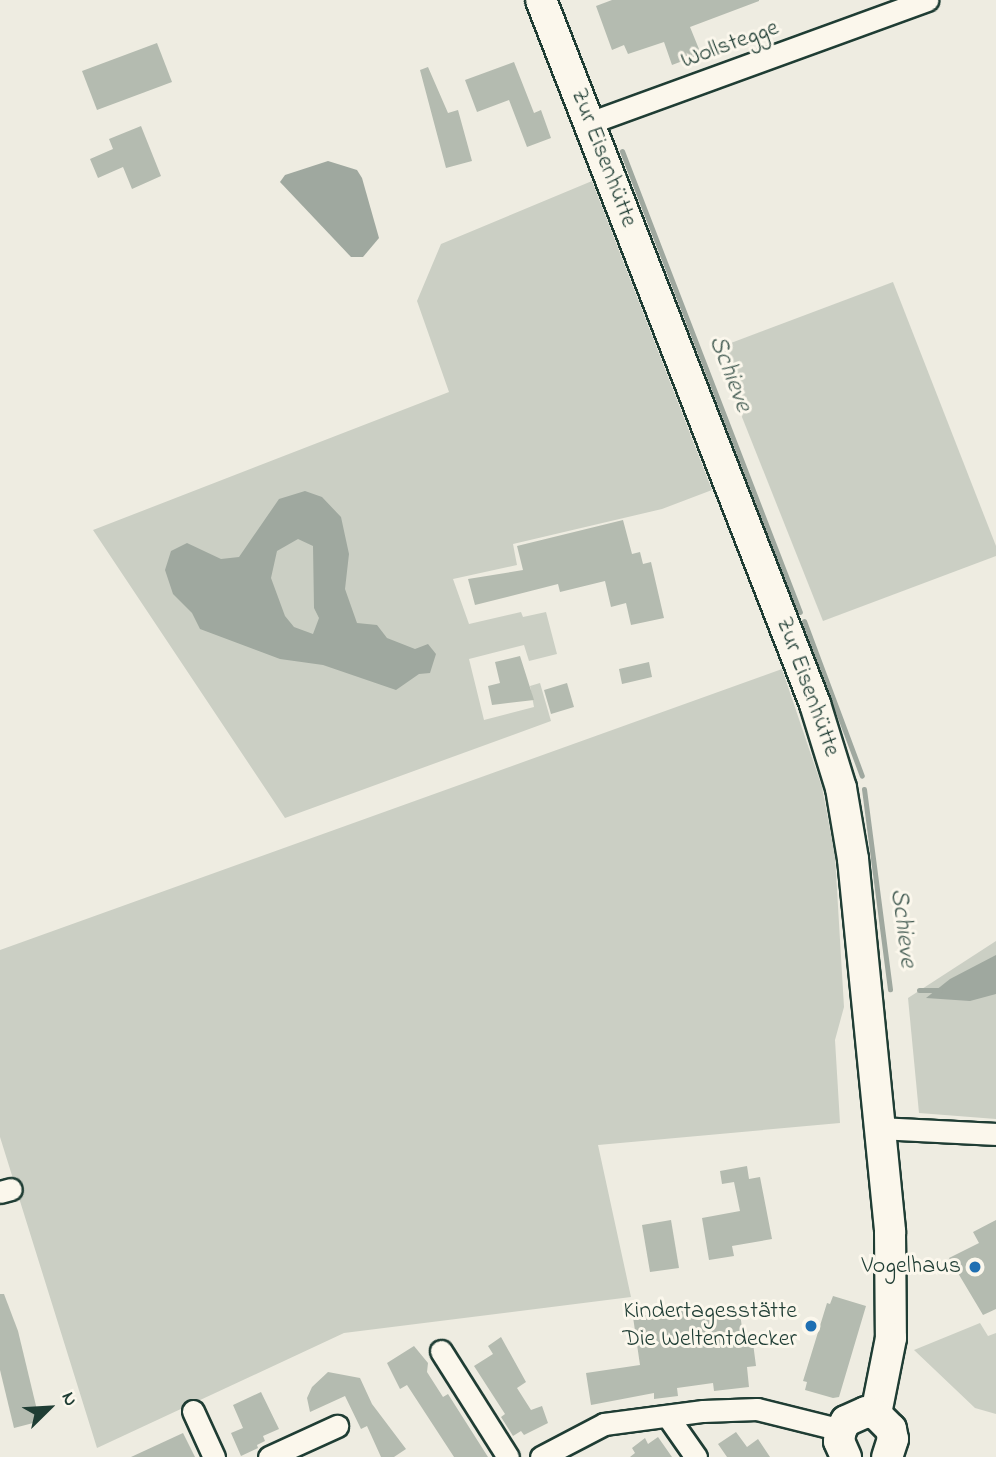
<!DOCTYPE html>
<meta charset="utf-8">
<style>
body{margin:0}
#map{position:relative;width:996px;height:1457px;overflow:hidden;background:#eeece1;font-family:"Indie Flower",sans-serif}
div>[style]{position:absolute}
.green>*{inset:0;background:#cbcfc4}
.water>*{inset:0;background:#9fa89f}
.stream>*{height:5px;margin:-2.5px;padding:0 2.5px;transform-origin:2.5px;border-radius:2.5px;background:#9fa89f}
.building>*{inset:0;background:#b4bbb0}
.roads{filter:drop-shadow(2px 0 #1f3d34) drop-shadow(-2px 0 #1f3d34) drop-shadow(0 2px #1f3d34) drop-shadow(0 -2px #1f3d34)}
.street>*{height:21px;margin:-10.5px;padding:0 10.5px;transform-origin:10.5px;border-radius:10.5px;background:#fbf7ec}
.secondary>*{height:30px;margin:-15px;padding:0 15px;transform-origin:15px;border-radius:15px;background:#fbf7ec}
.dots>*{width:19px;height:19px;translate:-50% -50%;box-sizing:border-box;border:4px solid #fbf7ec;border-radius:50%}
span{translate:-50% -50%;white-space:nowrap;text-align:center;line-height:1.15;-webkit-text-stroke:6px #fbf7ec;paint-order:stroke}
.street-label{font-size:24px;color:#1f3d34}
.poi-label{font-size:24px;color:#1f3d34}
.right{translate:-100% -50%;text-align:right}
.water-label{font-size:26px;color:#455d54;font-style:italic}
.north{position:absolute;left:14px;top:1373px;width:70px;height:70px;-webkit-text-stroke:5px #fbf7ec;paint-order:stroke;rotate:66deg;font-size:19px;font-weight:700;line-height:28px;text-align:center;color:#1f3d34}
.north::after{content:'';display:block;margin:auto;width:24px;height:32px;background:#1f3d34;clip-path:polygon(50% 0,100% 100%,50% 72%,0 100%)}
</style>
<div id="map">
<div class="green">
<div style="clip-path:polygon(592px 181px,712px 490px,662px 509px,513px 544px,517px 565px,453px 579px,469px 624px,521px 612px,523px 617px,546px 612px,557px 654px,529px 661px,524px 645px,469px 659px,484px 720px,534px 707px,530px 686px,540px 683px,551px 721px,285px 818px,93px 530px,449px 392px,417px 301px,441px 244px)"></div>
<div style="clip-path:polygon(893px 282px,996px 546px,996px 556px,823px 621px,715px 349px)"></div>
<div style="clip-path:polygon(782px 669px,822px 787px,835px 856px,844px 1007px,835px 1040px,840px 1123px,598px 1145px,631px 1297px,344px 1333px,97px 1448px,0 1137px,0 950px)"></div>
<div style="clip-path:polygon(996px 941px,996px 1119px,919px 1113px,908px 998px)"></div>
<div style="clip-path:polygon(980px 1323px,988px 1336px,996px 1333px,996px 1414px,975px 1408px,914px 1350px)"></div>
</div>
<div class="water">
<div style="clip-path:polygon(328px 161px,357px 170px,362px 178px,379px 238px,363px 257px,351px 257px,280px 182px,285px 175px)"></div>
<div style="clip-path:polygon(evenodd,305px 491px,322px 497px,341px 517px,349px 554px,345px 589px,357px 623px,377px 625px,387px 638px,415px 649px,428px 644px,436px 654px,430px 673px,419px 674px,396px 690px,323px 665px,280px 659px,200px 629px,192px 613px,173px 594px,165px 570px,171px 551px,187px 543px,221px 559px,239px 557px,279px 499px,305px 491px,298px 539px,313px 546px,314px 608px,319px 618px,313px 634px,294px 627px,285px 616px,271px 578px,277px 551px,298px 539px)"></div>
<div style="clip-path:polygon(996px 955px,996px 994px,970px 1001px,926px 998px,950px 979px)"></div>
</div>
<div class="stream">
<div style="left:622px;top:151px;width:494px;rotate:68.9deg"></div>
<div style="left:804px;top:621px;width:165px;rotate:69.5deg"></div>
<div style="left:864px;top:789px;width:202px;rotate:82.6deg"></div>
<div style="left:919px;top:990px;width:21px"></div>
</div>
<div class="building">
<div style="clip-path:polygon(612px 0,759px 0,759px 1px,690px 27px,701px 54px,672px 65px,664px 42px,628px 54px,624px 45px,612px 50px,596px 6px)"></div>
<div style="clip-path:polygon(157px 43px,172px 82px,97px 110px,82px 71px)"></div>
<div style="clip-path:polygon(514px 62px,534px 113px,541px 110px,551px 138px,527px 147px,509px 100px,477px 112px,465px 80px)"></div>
<div style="clip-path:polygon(428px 67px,448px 113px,458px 110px,472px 161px,446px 168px,420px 70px)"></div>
<div style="clip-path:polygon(141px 126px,161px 176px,132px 189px,123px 167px,98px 178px,90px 159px,113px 149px,109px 139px)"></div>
<div style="clip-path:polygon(623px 520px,632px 554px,640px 552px,643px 564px,651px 562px,664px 618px,631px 625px,626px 603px,611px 607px,605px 581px,560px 592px,558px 584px,475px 605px,468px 579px,523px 570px,517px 546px)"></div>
<div style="clip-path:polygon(520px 656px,534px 700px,492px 705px,488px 686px,500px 683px,495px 662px)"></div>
<div style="clip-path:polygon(649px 662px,652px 677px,622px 684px,619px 669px)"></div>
<div style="clip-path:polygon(567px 683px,574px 707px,551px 714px,544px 690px)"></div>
<div style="clip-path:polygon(747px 1166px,749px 1179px,760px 1177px,772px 1239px,732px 1246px,734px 1256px,709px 1260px,702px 1218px,740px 1211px,734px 1182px,722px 1184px,720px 1171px)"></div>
<div style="clip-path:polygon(671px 1220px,679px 1268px,650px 1272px,642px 1225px)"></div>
<div style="clip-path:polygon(996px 1220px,996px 1309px,983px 1315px,949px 1258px,979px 1243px,973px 1232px)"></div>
<div style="clip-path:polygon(0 1294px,4px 1294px,18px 1331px,37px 1410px,37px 1422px,14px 1428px,0 1370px)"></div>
<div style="clip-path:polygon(833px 1296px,866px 1306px,839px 1397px,833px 1398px,805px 1390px,807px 1382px,803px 1381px,827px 1303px,830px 1304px)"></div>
<div style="clip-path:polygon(700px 1308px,701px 1312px,740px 1312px,744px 1345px,753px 1343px,756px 1366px,747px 1367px,749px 1387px,714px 1391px,713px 1383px,677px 1388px,678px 1396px,654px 1399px,654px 1393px,591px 1405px,586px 1373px,640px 1365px,633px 1317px)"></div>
<div style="clip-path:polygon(501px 1337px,526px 1382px,517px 1388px,531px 1410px,542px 1406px,548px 1423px,524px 1435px,521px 1431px,513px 1436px,501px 1417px,505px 1414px,474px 1366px,493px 1354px,488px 1346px)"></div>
<div style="clip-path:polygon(414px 1346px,428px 1363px,427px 1372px,443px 1397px,448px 1394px,488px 1457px,454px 1457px,407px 1385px,400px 1389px,387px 1363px)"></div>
<div style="clip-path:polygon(328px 1372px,360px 1378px,372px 1404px,406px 1449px,394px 1457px,381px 1457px,367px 1426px,361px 1429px,345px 1396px,310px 1412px,307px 1398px,312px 1387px)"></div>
<div style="clip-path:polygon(261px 1392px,279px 1429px,263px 1436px,265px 1441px,257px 1445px,258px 1448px,241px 1456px,231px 1433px,243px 1428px,233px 1405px)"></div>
<div style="clip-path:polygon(736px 1432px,747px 1447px,758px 1439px,770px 1457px,727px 1457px,718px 1444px)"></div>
<div style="clip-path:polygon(183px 1433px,195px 1457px,131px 1457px)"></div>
<div style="clip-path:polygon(658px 1437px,672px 1457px,630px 1457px,635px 1453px,632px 1448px,645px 1438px,648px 1444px)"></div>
</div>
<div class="roads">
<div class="street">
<div style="left:589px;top:123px;width:360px;rotate:-20deg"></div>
<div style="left:879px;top:1128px;width:117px;rotate:2.9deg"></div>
<div style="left:0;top:1192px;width:11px;rotate:-15deg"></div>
<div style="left:441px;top:1351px;width:125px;rotate:57.7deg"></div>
<div style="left:193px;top:1411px;width:51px;rotate:65.5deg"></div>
<div style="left:668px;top:1417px;width:49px;rotate:55deg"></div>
<div style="left:269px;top:1457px;width:75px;rotate:-24.5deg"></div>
<div style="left:541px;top:1457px;width:71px;rotate:-27.6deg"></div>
<div style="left:604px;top:1424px;width:100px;rotate:-7.5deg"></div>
<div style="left:703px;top:1411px;width:54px;rotate:-2.1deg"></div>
<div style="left:757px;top:1409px;width:87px;rotate:14deg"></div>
</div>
<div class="secondary">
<div style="left:541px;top:0;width:755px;rotate:68.73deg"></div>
<div style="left:815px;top:704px;width:88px;rotate:72.8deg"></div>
<div style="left:841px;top:788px;width:72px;rotate:80.4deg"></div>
<div style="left:853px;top:859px;width:375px;rotate:84.3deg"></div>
<div style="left:890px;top:1232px;width:106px;rotate:89.5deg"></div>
<div style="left:891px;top:1338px;width:77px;rotate:101.2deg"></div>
<div style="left:846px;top:1457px;width:17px;rotate:-114deg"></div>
<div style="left:839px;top:1441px;width:11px;rotate:-80deg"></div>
<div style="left:841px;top:1430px;width:10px;rotate:-61deg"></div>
<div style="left:846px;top:1421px;width:22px;rotate:-24deg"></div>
<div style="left:866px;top:1412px;width:10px;rotate:11deg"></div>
<div style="left:876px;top:1414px;width:21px;rotate:45deg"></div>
<div style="left:891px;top:1429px;width:10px;rotate:79deg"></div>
<div style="left:893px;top:1439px;width:19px;rotate:108deg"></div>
</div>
</div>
<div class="dots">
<div style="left:975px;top:1267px;background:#1f6fb2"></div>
<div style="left:811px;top:1326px;background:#1f6fb2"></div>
</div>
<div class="street-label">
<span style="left:730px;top:45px;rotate:-20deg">Wollstegge</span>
<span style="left:603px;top:158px;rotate:69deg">Zur Eisenhütte</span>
<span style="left:807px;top:687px;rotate:70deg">Zur Eisenhütte</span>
</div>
<div class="poi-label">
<span class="right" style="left:961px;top:1267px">Vogelhaus</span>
<span class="right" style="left:797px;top:1326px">Kindertagesstätte<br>Die Weltentdecker</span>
</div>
<div class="water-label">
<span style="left:729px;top:374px;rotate:69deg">Schieve</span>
<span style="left:902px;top:928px;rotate:83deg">Schieve</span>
</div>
<div class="north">N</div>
</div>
